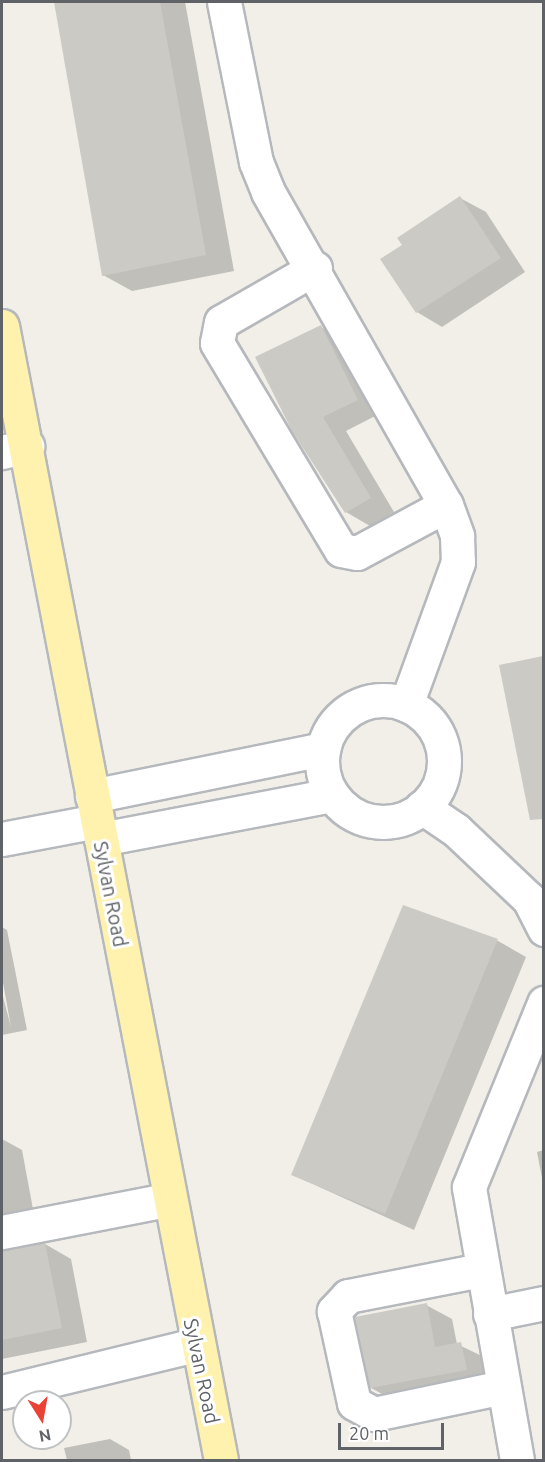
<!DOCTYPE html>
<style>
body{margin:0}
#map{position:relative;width:545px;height:1462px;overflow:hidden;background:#f1efe8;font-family:Ubuntu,sans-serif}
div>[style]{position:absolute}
.shadow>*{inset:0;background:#0003}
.building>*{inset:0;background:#cccac5}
.roads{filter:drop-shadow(2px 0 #b5b8bc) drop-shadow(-2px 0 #b5b8bc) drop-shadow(0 2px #b5b8bc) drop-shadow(0 -2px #b5b8bc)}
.minor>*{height:33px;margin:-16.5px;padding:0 16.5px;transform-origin:16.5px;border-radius:16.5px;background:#fff}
.minor>.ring{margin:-16.5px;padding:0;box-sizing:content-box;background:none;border:33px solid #fff;border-radius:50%}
.major>*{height:33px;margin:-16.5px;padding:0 16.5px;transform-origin:16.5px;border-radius:16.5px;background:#fff2af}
span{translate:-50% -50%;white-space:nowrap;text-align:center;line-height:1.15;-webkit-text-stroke:6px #fff;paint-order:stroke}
.street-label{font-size:20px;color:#5f6368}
.frame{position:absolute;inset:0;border:3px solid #5f6368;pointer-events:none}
.north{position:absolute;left:12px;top:1390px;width:60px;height:60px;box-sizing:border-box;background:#fff;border:2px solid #bfc1c3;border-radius:50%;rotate:169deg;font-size:16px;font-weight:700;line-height:24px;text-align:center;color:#5f6368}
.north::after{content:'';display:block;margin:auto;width:21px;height:27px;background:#ea4335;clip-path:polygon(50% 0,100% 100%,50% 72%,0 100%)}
.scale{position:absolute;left:338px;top:1423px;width:106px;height:27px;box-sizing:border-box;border:3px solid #5f6368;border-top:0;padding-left:8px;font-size:18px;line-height:21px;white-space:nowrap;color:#5f6368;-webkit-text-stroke:4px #fff;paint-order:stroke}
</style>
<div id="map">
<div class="shadow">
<div style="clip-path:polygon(56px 2px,185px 2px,234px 271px,132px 291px,103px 275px)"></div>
<div style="clip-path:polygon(460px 198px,486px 212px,525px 272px,442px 327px,417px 312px,404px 246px)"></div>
<div style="clip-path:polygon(321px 327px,345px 341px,381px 413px,346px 431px,394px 512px,370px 526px,346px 512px,293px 430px)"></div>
<div style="clip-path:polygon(544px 658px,544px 812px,528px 803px,501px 666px)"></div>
<div style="clip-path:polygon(404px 906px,498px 941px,526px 957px,414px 1230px,293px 1175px)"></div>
<div style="clip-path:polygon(2px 927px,7px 930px,27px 1030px,2px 1035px,2px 993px,11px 1027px,2px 977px)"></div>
<div style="clip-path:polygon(2px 1139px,22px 1150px,35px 1220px,2px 1226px)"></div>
<div style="clip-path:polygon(544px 1150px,544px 1188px,537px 1152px)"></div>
<div style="clip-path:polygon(45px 1244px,71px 1259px,87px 1342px,2px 1359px,2px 1281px,6px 1280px,2px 1252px)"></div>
<div style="clip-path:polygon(426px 1305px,452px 1319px,457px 1344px,486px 1358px,491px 1384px,397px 1402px,371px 1388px)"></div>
<div style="clip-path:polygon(110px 1439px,129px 1450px,131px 1460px,67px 1460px,64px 1448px)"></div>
</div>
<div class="building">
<div style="clip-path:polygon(54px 2px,160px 2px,206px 255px,102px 276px)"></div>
<div style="clip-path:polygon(460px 196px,501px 258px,416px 313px,380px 259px,402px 245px,397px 238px)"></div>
<div style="clip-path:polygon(321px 325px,358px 400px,323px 417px,371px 498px,345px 513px,292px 431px,255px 357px)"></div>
<div style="clip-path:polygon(543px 656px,543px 819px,530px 820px,499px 665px)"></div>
<div style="clip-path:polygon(403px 905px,498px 939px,385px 1214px,291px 1175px)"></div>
<div style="clip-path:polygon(45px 1243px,62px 1328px,2px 1340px,2px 1250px)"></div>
<div style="clip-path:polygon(427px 1303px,435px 1347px,461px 1342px,467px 1370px,370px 1388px,355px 1317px)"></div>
</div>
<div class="roads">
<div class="minor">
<div style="left:224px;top:2px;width:163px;rotate:78.7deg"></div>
<div style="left:256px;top:162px;width:32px;rotate:68deg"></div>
<div style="left:268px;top:192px;width:360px;rotate:60.4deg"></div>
<div style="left:446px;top:505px;width:33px;rotate:70deg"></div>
<div style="left:457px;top:536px;width:26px;rotate:88deg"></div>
<div style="left:458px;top:562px;width:152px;rotate:110deg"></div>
<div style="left:315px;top:268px;width:108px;rotate:150.1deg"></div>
<div style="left:221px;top:322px;width:21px;rotate:101deg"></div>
<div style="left:217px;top:343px;width:241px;rotate:59.1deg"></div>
<div style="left:341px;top:550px;width:16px;rotate:11deg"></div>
<div style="left:357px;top:553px;width:101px;rotate:-28.3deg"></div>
<div style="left:2px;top:452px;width:26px;rotate:-13deg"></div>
<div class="ring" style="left:322px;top:700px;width:89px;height:89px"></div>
<div style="left:92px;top:796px;width:236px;rotate:-11.5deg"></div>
<div style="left:422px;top:807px;width:41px;rotate:34.1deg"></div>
<div style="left:456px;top:830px;width:100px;rotate:43.4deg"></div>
<div style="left:529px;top:899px;width:34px;rotate:63deg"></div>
<div style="left:2px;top:839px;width:97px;rotate:-10.7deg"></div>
<div style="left:101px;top:839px;width:235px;rotate:-10.8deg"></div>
<div style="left:2px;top:1232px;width:168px;rotate:-11deg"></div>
<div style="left:481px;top:1270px;width:136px;rotate:168.9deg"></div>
<div style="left:348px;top:1296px;width:21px;rotate:133deg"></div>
<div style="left:334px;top:1311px;width:94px;rotate:77.7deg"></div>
<div style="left:354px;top:1403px;width:23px;rotate:29deg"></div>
<div style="left:374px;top:1414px;width:132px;rotate:-11.8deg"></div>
<div style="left:490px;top:1314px;width:55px;rotate:-11.5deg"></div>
<div style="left:2px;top:1392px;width:199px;rotate:-13.7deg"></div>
<div style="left:517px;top:1460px;width:277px;rotate:-100deg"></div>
<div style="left:469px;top:1187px;width:199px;rotate:-67.8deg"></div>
</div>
<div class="major">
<div style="left:2px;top:326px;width:1155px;rotate:79.07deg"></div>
</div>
</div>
<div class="street-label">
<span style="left:111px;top:894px;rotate:79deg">Sylvan Road</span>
<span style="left:202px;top:1371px;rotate:78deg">Sylvan Road</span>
</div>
<div class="frame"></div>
<div class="north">N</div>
<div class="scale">20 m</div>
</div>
